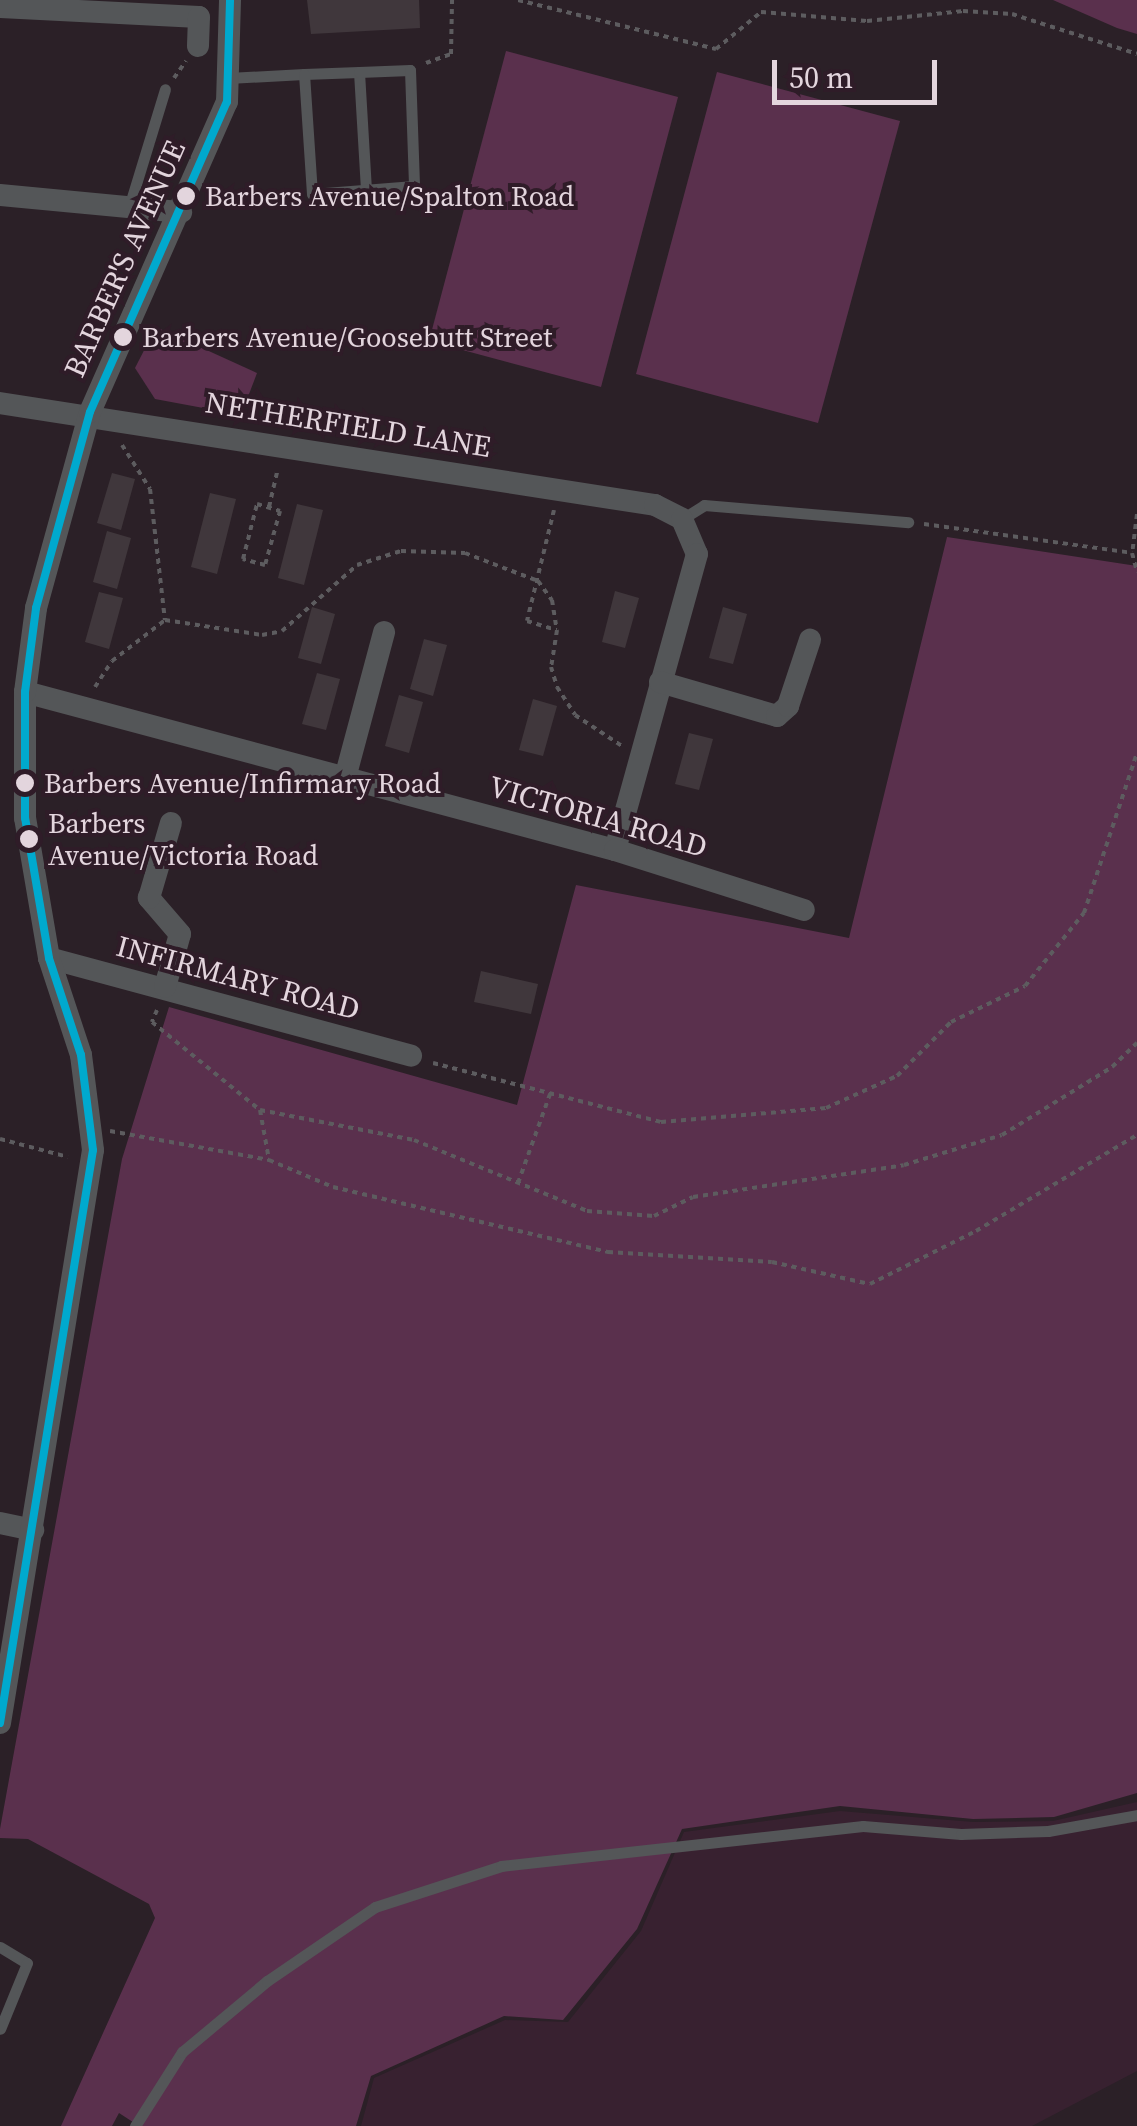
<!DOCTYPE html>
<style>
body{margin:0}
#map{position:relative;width:1137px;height:2126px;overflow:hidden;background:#2b2027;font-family:"Source Serif 4",serif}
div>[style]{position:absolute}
.built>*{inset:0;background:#382130}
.green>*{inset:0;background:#5a304d}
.building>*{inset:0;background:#40373c}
.path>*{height:4px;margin-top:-2px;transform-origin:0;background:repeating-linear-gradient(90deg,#5d5c5f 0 5px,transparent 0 10px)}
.service>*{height:11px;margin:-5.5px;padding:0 5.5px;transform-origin:5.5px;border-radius:5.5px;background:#545658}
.minor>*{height:22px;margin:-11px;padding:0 11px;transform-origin:11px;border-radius:11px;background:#545658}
.bus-1>*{height:8px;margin:-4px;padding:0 4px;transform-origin:4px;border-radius:4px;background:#00a9ce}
.dots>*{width:28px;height:28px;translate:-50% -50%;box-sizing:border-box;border:5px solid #2f1c28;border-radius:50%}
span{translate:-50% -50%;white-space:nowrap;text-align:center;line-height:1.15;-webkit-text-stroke:8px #2f1c28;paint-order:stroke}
.bus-label{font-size:28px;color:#e3d5dd}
.left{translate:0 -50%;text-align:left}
.street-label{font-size:30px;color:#e3d5dd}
.scale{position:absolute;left:772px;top:60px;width:165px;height:45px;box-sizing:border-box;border:5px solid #e3d5dd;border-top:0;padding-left:12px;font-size:30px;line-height:35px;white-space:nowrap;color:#e3d5dd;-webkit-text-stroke:8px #2f1c28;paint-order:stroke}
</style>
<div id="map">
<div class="built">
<div style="clip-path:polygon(1137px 1802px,1137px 2071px,1032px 2126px,361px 2126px,374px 2078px,505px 2020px,568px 2022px,641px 1931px,684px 1832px,840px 1811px,973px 1822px,1053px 1821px)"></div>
</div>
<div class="green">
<div style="clip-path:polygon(1053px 0,1137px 0,1137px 34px,1117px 28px)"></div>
<div style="clip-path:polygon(506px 51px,678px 97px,601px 387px,429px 341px)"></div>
<div style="clip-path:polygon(717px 72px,900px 121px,818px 423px,636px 374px)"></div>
<div style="clip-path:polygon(156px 327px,257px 373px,241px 415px,155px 399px,135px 368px)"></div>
<div style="clip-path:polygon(947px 537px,1137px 566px,1137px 1793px,1054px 1817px,973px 1819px,840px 1806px,682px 1829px,637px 1929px,563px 2020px,504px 2016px,371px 2076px,356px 2126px,139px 2126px,119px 2113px,112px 2126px,61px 2126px,155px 1918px,149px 1904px,28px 1839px,0 1838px,0 1829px,122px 1159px,169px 1007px,517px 1105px,576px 885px,849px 938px)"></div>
</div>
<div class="building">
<div style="clip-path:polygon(307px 0,419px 0,420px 28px,311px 34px)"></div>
<div style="clip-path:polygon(112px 473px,135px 479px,121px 530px,97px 523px)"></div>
<div style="clip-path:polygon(210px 493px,236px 499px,217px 574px,191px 567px)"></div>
<div style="clip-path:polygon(297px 504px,323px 510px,304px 585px,278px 578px)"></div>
<div style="clip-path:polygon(107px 531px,131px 538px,117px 589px,93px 582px)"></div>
<div style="clip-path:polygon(615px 591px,639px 598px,625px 648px,602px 642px)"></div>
<div style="clip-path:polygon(99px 592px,123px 598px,109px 649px,85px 642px)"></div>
<div style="clip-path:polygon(312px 607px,335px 614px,321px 664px,298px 658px)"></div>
<div style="clip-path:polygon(723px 607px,747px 614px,733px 664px,709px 658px)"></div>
<div style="clip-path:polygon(424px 639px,447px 645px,433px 696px,410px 689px)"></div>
<div style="clip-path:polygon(317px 673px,340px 679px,326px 730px,302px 724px)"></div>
<div style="clip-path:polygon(399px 695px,423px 702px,409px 753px,385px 746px)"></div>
<div style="clip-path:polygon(533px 699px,557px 706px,543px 756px,519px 750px)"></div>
<div style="clip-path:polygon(689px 733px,713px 739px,699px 790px,675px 784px)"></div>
<div style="clip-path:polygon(481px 971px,538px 984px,531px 1014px,474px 1002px)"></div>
</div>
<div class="path">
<div style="left:518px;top:0;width:204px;rotate:13.9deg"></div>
<div style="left:716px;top:49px;width:58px;rotate:-39.4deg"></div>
<div style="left:761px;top:12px;width:106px;rotate:4.9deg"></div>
<div style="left:867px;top:21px;width:97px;rotate:-5.9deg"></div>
<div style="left:963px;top:11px;width:49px;rotate:3.5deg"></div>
<div style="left:1012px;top:14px;width:131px;rotate:17.7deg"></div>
<div style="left:426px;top:63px;width:27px;rotate:-20deg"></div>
<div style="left:451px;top:54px;width:54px;rotate:-88.9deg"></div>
<div style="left:174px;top:78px;width:21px;rotate:-55deg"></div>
<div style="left:122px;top:445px;width:52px;rotate:57.5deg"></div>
<div style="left:150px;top:489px;width:132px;rotate:83.5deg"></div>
<div style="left:257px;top:504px;width:24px;rotate:17deg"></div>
<div style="left:280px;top:511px;width:56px;rotate:105.5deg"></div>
<div style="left:265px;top:565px;width:23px;rotate:-165deg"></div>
<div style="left:243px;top:559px;width:57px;rotate:-75.7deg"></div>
<div style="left:269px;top:507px;width:39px;rotate:-77deg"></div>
<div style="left:554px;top:510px;width:114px;rotate:103.7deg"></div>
<div style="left:527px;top:621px;width:31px;rotate:17deg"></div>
<div style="left:1137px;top:514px;width:39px;rotate:97deg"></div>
<div style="left:1132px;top:553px;width:20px;rotate:75deg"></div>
<div style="left:924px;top:524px;width:210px;rotate:7.9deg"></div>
<div style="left:95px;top:687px;width:31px;rotate:-57deg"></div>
<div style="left:112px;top:661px;width:67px;rotate:-37.7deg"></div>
<div style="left:165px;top:620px;width:98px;rotate:8.8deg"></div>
<div style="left:262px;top:635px;width:20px;rotate:-11deg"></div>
<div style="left:282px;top:631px;width:100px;rotate:-41.3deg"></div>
<div style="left:357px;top:565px;width:46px;rotate:-17.7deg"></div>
<div style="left:401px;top:551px;width:64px;rotate:1.8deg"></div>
<div style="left:465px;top:553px;width:78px;rotate:21deg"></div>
<div style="left:538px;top:581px;width:24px;rotate:54deg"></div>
<div style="left:552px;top:600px;width:30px;rotate:81deg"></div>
<div style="left:557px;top:630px;width:37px;rotate:99deg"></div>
<div style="left:551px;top:667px;width:21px;rotate:73deg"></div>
<div style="left:557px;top:687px;width:33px;rotate:57deg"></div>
<div style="left:575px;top:715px;width:56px;rotate:33.4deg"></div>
<div style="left:157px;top:1010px;width:13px;rotate:113deg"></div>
<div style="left:152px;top:1022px;width:139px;rotate:39.2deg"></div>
<div style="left:260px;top:1110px;width:157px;rotate:11deg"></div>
<div style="left:414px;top:1140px;width:187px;rotate:22.3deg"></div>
<div style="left:587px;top:1211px;width:67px;rotate:4.3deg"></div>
<div style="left:654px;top:1216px;width:43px;rotate:-26deg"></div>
<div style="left:693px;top:1197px;width:213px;rotate:-8.6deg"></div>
<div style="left:904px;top:1165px;width:102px;rotate:-17deg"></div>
<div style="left:1002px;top:1135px;width:129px;rotate:-31.7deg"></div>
<div style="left:1112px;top:1067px;width:35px;rotate:-44deg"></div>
<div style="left:433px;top:1063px;width:236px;rotate:14.5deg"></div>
<div style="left:661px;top:1122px;width:166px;rotate:-4.8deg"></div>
<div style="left:826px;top:1108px;width:78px;rotate:-24.3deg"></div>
<div style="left:897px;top:1076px;width:76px;rotate:-45deg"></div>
<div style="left:951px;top:1022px;width:82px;rotate:-25.9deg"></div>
<div style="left:1025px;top:986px;width:94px;rotate:-51.1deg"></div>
<div style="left:1084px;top:913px;width:169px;rotate:-71.7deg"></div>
<div style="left:260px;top:1110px;width:51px;rotate:79.8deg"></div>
<div style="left:110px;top:1131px;width:162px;rotate:10.3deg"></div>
<div style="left:269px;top:1160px;width:69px;rotate:22.9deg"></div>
<div style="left:333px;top:1187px;width:283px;rotate:13.3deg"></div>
<div style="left:608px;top:1252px;width:164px;rotate:3.5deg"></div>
<div style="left:772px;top:1262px;width:100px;rotate:12.7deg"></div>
<div style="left:870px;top:1284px;width:119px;rotate:-26.6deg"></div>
<div style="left:976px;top:1231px;width:187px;rotate:-30.8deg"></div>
<div style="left:0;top:1139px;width:70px;rotate:14.8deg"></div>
<div style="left:518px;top:1183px;width:95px;rotate:-70.2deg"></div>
</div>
<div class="service">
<div style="left:359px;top:72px;width:117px;rotate:86.6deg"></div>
<div style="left:228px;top:78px;width:76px;rotate:-3deg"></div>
<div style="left:304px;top:74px;width:55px;rotate:-2.1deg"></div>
<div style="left:359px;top:72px;width:51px;rotate:-2.2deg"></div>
<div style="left:410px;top:70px;width:116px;rotate:88deg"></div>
<div style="left:414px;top:186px;width:102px;rotate:175.5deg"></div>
<div style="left:312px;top:194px;width:120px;rotate:-93.8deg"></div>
<div style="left:129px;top:207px;width:123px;rotate:-73deg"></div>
<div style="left:682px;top:519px;width:26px;rotate:-32deg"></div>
<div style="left:704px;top:505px;width:205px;rotate:4.8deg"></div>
<div style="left:0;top:1947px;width:31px;rotate:31deg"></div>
<div style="left:27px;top:1963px;width:71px;rotate:112.2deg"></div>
<div style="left:135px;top:2126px;width:88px;rotate:-57.6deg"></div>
<div style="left:182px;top:2052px;width:111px;rotate:-39.9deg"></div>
<div style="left:267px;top:1981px;width:131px;rotate:-34.4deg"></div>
<div style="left:375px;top:1907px;width:133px;rotate:-18deg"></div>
<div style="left:501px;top:1866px;width:364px;rotate:-6.3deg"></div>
<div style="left:863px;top:1826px;width:98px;rotate:4.7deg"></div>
<div style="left:961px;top:1834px;width:87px;rotate:-2deg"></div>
<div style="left:1048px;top:1831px;width:90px;rotate:-10.2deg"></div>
</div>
<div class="minor">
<div style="left:0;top:7px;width:199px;rotate:2.9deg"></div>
<div style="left:199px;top:17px;width:29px;rotate:92deg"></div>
<div style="left:0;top:195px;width:182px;rotate:5.4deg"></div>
<div style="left:0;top:403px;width:663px;rotate:8.85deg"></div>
<div style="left:655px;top:505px;width:30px;rotate:27deg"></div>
<div style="left:682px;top:519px;width:38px;rotate:67deg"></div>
<div style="left:697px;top:554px;width:307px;rotate:105.5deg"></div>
<div style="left:660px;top:682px;width:122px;rotate:16.2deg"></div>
<div style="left:777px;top:716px;width:15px;rotate:-42deg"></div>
<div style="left:788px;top:706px;width:70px;rotate:-71.6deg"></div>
<div style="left:25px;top:692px;width:611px;rotate:14.99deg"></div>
<div style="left:615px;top:850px;width:198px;rotate:17.6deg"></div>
<div style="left:345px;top:778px;width:151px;rotate:-75deg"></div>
<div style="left:49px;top:958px;width:375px;rotate:15.1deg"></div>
<div style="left:165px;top:987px;width:55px;rotate:-74.2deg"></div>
<div style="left:180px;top:934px;width:48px;rotate:-130.7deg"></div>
<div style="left:149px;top:898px;width:78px;rotate:-73.7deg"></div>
<div style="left:0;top:1523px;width:34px;rotate:12deg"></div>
<div style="left:0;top:1723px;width:580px;rotate:-80.78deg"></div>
<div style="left:93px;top:1150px;width:96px;rotate:-97.2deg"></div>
<div style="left:81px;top:1055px;width:102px;rotate:-108.3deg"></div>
<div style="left:49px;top:958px;width:142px;rotate:-99.7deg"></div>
<div style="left:25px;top:818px;width:126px;rotate:-90deg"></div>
<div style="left:25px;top:692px;width:85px;rotate:-82.5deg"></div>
<div style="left:36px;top:608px;width:203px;rotate:-74.6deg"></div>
<div style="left:90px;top:412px;width:339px;rotate:-66.2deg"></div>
<div style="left:227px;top:102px;width:102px;rotate:-88.3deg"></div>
</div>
<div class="bus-1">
<div style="left:0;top:1723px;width:580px;rotate:-80.78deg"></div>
<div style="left:93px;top:1150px;width:96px;rotate:-97.2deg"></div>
<div style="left:81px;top:1055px;width:102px;rotate:-108.3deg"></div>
<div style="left:49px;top:958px;width:142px;rotate:-99.7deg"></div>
<div style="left:25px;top:818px;width:126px;rotate:-90deg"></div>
<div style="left:25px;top:692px;width:85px;rotate:-82.5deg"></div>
<div style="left:36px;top:608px;width:203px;rotate:-74.6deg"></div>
<div style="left:90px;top:412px;width:339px;rotate:-66.2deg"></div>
<div style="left:227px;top:102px;width:102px;rotate:-88.3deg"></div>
</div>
<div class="dots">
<div style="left:186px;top:196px;background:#e3d5dd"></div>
<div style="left:123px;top:337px;background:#e3d5dd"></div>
<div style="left:25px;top:783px;background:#e3d5dd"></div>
<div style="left:29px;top:839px;background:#e3d5dd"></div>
</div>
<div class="bus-label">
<span class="left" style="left:205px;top:196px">Barbers Avenue/Spalton Road</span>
<span class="left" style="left:142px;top:337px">Barbers Avenue/Goosebutt Street</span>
<span class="left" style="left:44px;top:783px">Barbers Avenue/Infirmary Road</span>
<span class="left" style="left:48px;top:839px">Barbers<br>Avenue/Victoria Road</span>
</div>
<div class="street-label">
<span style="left:125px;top:259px;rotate:-66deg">BARBER'S AVENUE</span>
<span style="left:348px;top:425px;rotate:9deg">NETHERFIELD LANE</span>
<span style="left:598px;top:817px;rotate:16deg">VICTORIA ROAD</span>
<span style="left:238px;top:978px;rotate:15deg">INFIRMARY ROAD</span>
</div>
<div class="scale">50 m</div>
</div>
